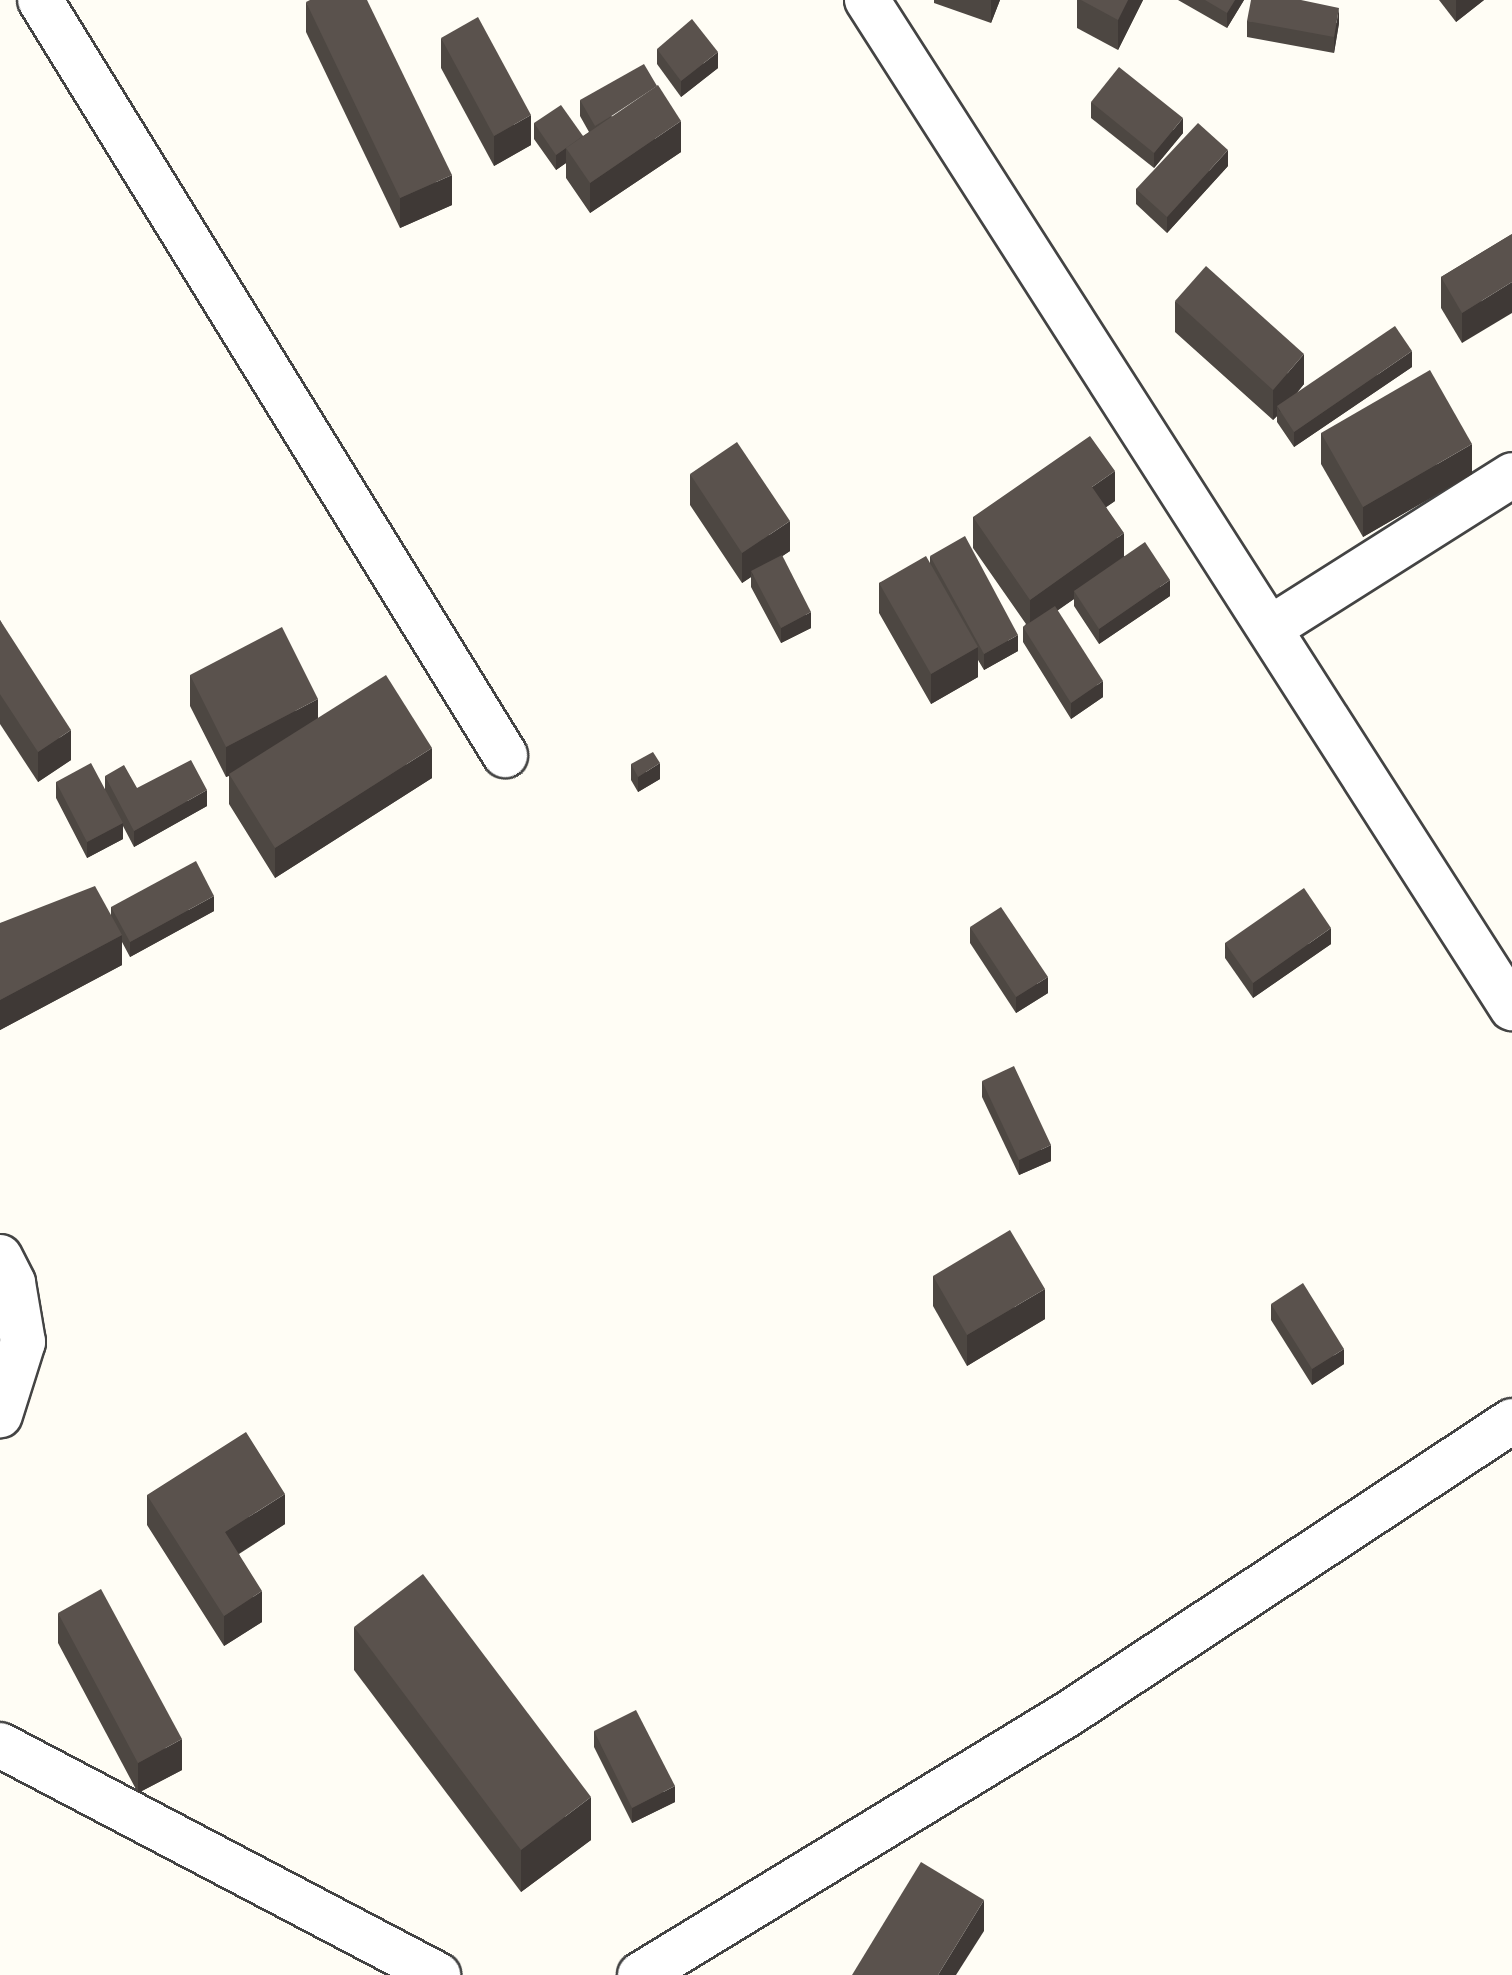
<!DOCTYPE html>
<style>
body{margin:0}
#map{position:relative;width:1512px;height:1975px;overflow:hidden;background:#fffdf5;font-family:"Libre Baskerville",serif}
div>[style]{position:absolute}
.roads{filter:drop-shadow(2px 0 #444) drop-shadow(-2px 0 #444) drop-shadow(0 2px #444) drop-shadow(0 -2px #444)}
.minor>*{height:44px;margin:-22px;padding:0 22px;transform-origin:22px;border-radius:22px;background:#fff}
.wall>*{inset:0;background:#4d4742}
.shaded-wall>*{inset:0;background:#3f3936}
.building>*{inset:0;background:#5a524d}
span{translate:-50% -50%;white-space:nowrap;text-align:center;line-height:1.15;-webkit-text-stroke:8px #fff;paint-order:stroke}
</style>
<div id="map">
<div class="roads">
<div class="minor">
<div style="left:40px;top:0;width:887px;rotate:58.37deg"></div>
<div style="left:867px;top:0;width:1197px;rotate:57.39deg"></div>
<div style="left:1272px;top:627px;width:284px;rotate:-32.3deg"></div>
<div style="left:0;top:1257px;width:29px;rotate:63deg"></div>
<div style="left:13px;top:1283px;width:60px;rotate:80.4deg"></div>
<div style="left:23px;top:1342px;width:77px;rotate:107.5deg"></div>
<div style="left:0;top:1745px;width:495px;rotate:27.7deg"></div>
<div style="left:640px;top:1975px;width:501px;rotate:-31.38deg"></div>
<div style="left:1068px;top:1714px;width:532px;rotate:-33.42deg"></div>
</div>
</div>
<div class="wall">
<div style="clip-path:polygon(934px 0,1000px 0,991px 23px,934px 3px)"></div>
<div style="clip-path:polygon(1077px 0,1143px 0,1118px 50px,1077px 28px)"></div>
<div style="clip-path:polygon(1178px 0,1244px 0,1227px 28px)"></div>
<div style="clip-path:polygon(1439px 0,1484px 0,1456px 22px)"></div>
<div style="clip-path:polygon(306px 2px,452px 205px,400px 228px,306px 32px)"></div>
<div style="clip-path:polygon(1247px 21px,1339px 23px,1334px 53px,1247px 37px)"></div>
<div style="clip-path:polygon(441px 38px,531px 145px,494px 166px,441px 68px)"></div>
<div style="clip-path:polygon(657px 49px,718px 68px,681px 97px,657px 64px)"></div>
<div style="clip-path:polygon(580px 100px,681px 152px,590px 213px,566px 178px,566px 163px,556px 170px,534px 139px,534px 123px,583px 136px,589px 132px,580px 116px)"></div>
<div style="clip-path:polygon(1091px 102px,1183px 133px,1154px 168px,1091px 118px)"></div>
<div style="clip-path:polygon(1228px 166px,1167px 233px,1136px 204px,1136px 189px)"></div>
<div style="clip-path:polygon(1512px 234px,1462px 343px,1441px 308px,1441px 277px)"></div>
<div style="clip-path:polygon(1175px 301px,1304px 384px,1297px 393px,1412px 367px,1294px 447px,1277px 422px,1277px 416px,1273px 420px,1175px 332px)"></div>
<div style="clip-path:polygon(1321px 433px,1472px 474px,1363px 537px,1321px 464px)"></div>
<div style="clip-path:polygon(690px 474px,790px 551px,782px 556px,811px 628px,781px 643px,751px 587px,751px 577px,742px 583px,690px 505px)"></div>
<div style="clip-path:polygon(1115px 501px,1106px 507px,1124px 556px,1170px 596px,1099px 644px,1074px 606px,1074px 599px,1057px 610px,1103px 697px,1071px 719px,1023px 642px,1023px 627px,1026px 624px,973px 548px,973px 517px)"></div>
<div style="clip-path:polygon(930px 556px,1018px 651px,984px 670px,978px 660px,978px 677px,931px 704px,879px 613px,879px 583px,930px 563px)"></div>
<div style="clip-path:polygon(0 620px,71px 760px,38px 782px,0 724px)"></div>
<div style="clip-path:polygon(190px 675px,318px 718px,432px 778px,275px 878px,229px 804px,229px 776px,226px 777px,190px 706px)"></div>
<div style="clip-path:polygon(631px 764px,660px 779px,638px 792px,631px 780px)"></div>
<div style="clip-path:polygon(105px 776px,137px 788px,207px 806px,134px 847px,123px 826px,123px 839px,87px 858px,56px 798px,56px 782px,105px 789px)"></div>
<div style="clip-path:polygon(111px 907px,214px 911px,130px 957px,122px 942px,122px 965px,0 1030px,0 923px,111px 915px)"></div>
<div style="clip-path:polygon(970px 927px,1048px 993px,1016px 1013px,970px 943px)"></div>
<div style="clip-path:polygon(1225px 943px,1331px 944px,1253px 998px,1225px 958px)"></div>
<div style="clip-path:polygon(982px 1081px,1051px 1161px,1019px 1175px,982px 1097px)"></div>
<div style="clip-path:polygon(933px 1276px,1045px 1319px,967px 1366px,933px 1306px)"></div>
<div style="clip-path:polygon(1271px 1304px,1344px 1364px,1312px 1385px,1271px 1320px)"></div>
<div style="clip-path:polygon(147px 1495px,285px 1524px,239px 1554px,262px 1622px,224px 1646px,147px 1525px)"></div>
<div style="clip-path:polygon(58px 1613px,182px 1770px,138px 1793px,58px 1643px)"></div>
<div style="clip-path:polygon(354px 1627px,591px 1840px,521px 1892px,354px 1670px)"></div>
<div style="clip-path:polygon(594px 1731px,675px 1802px,632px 1823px,594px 1747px)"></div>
</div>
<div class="shaded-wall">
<div style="clip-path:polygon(991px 0,1000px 0,991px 23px)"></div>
<div style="clip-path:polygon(1128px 0,1143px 0,1118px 50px,1118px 20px)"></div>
<div style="clip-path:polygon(1235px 0,1244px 0,1227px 28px,1227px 13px)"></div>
<div style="clip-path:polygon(1456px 0,1484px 0,1456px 22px)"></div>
<div style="clip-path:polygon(1339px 8px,1339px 23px,1334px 53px,1334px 37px)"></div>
<div style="clip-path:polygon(718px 52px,718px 68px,681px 97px,681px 81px)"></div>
<div style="clip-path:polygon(531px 115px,531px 145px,494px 166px,494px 136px)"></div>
<div style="clip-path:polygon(1183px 118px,1183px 133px,1154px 168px,1154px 153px)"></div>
<div style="clip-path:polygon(681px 121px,681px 152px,590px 213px,590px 183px)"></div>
<div style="clip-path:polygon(566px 148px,566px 163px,556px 170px,556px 155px)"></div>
<div style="clip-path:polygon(1228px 150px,1228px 166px,1167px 233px,1167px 217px)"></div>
<div style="clip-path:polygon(452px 175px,452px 205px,400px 228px,400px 198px)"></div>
<div style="clip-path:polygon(1512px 282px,1512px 313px,1462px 343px,1462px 313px)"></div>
<div style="clip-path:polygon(1412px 351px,1412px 367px,1294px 447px,1294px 432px)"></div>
<div style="clip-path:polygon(1304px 354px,1304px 384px,1280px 412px,1277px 406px,1277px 416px,1273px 420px,1273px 390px)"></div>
<div style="clip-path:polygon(1472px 444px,1472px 474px,1363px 537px,1363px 507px)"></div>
<div style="clip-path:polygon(1115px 471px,1115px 501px,1092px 517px,1092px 487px)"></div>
<div style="clip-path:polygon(790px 521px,790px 551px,753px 576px,751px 571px,751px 577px,742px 583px,742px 553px)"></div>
<div style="clip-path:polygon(1124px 533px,1124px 563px,1074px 591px,1074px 599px,1030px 630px,1030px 600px)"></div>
<div style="clip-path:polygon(1170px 580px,1170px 596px,1099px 644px,1099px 629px)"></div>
<div style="clip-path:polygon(811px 612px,811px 628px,781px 643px,781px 628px)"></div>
<div style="clip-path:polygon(1018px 635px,1018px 651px,984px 670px,984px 654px)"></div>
<div style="clip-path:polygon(978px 647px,978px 677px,931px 704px,931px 674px)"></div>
<div style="clip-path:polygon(1103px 681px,1103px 697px,1071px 719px,1071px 703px)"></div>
<div style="clip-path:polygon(318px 699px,318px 729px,226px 777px,226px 747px)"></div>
<div style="clip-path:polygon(71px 730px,71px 760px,38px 782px,38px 752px)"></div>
<div style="clip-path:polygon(432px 748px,432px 778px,275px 878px,275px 848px)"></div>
<div style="clip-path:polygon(660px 763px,660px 779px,638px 792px,638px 777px)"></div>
<div style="clip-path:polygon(207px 790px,207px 806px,134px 847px,134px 831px)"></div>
<div style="clip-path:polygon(123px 823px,123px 839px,87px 858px,87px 842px)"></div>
<div style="clip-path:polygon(214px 896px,214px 911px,130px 957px,130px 942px)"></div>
<div style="clip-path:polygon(1331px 928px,1331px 944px,1253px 998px,1253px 983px)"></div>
<div style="clip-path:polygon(122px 935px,122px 965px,0 1030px,0 1000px)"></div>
<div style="clip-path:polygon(1048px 977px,1048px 993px,1016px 1013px,1016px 997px)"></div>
<div style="clip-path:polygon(1051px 1145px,1051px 1161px,1019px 1175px,1019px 1160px)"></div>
<div style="clip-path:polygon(1045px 1289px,1045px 1319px,967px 1366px,967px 1335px)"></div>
<div style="clip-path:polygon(1344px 1349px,1344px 1364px,1312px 1385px,1312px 1369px)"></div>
<div style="clip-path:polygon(285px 1494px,285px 1524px,225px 1562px,225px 1532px)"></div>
<div style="clip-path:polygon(262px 1591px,262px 1622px,224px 1646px,224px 1616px)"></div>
<div style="clip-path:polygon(182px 1739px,182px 1770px,138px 1793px,138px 1763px)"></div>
<div style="clip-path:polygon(675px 1786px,675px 1802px,632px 1823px,632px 1808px)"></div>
<div style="clip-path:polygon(591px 1797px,591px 1840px,521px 1892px,521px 1850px)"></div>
<div style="clip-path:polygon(984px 1900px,984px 1931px,956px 1975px,938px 1975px)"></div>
</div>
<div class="building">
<div style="clip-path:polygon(310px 0,367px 0,452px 175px,400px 198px,306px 2px)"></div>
<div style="clip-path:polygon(1081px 0,1128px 0,1118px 20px)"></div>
<div style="clip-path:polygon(1205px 0,1235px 0,1227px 13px)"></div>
<div style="clip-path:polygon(1251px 0,1301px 0,1339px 8px,1334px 37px,1247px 21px)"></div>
<div style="clip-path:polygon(478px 17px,531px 115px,494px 136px,441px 38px)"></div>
<div style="clip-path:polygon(692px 19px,718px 52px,681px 81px,657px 49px)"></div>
<div style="clip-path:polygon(644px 64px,657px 86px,613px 115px,595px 126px,580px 100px)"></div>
<div style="clip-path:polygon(1119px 67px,1183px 118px,1154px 153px,1091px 102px)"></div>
<div style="clip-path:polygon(658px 85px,681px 121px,590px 183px,566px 148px)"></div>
<div style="clip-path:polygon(561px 105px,583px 136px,556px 155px,534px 123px)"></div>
<div style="clip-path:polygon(1198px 123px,1228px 150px,1167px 217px,1136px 189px)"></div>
<div style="clip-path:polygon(1512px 234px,1512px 282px,1462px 313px,1441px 277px)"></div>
<div style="clip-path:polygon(1206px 266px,1304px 354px,1273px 390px,1175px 301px)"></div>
<div style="clip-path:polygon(1395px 326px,1412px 351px,1294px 432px,1277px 406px)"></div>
<div style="clip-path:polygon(1430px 370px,1472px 444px,1363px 507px,1321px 433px)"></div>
<div style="clip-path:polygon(1090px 436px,1115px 471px,1092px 487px,1124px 533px,1030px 600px,973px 517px)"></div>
<div style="clip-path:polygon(737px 442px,790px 521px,742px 553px,690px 474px)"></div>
<div style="clip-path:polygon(965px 536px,1018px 635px,984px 654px,930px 556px)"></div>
<div style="clip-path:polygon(1145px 542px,1170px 580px,1099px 629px,1074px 591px)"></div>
<div style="clip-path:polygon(782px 555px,811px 612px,781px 628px,751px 571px)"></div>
<div style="clip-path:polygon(926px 556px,978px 647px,931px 674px,879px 583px)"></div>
<div style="clip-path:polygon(1055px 606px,1103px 681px,1071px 703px,1023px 627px)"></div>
<div style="clip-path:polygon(0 620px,71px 730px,38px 752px,0 694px)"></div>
<div style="clip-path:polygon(282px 627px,318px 699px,226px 747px,190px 675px)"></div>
<div style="clip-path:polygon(386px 675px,432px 748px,275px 848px,229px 774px)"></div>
<div style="clip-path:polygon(653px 752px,660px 763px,638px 777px,631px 764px)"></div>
<div style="clip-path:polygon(191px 760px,207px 790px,134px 831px,105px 776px,124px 765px,137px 788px)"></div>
<div style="clip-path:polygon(91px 763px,123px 823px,87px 842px,56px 782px)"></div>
<div style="clip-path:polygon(196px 861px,214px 896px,130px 942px,111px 907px)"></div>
<div style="clip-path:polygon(95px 886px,122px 935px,0 1000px,0 923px)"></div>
<div style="clip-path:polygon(1304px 888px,1331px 928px,1253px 983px,1225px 943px)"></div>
<div style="clip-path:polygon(1001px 907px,1048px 977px,1016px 997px,970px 927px)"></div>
<div style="clip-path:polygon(1014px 1066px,1051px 1145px,1019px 1160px,982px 1081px)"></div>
<div style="clip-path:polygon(1010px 1230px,1045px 1289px,967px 1335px,933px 1276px)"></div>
<div style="clip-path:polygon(1303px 1283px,1344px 1349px,1312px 1369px,1271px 1304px)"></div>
<div style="clip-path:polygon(246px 1432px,285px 1494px,225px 1532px,262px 1591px,224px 1616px,147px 1495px)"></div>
<div style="clip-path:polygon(423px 1574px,591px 1797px,521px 1850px,354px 1627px)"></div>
<div style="clip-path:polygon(101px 1589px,182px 1739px,138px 1763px,58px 1613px)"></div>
<div style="clip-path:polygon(636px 1710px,675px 1786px,632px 1808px,594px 1731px)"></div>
<div style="clip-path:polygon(921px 1862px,984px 1900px,938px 1975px,852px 1975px)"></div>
</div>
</div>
